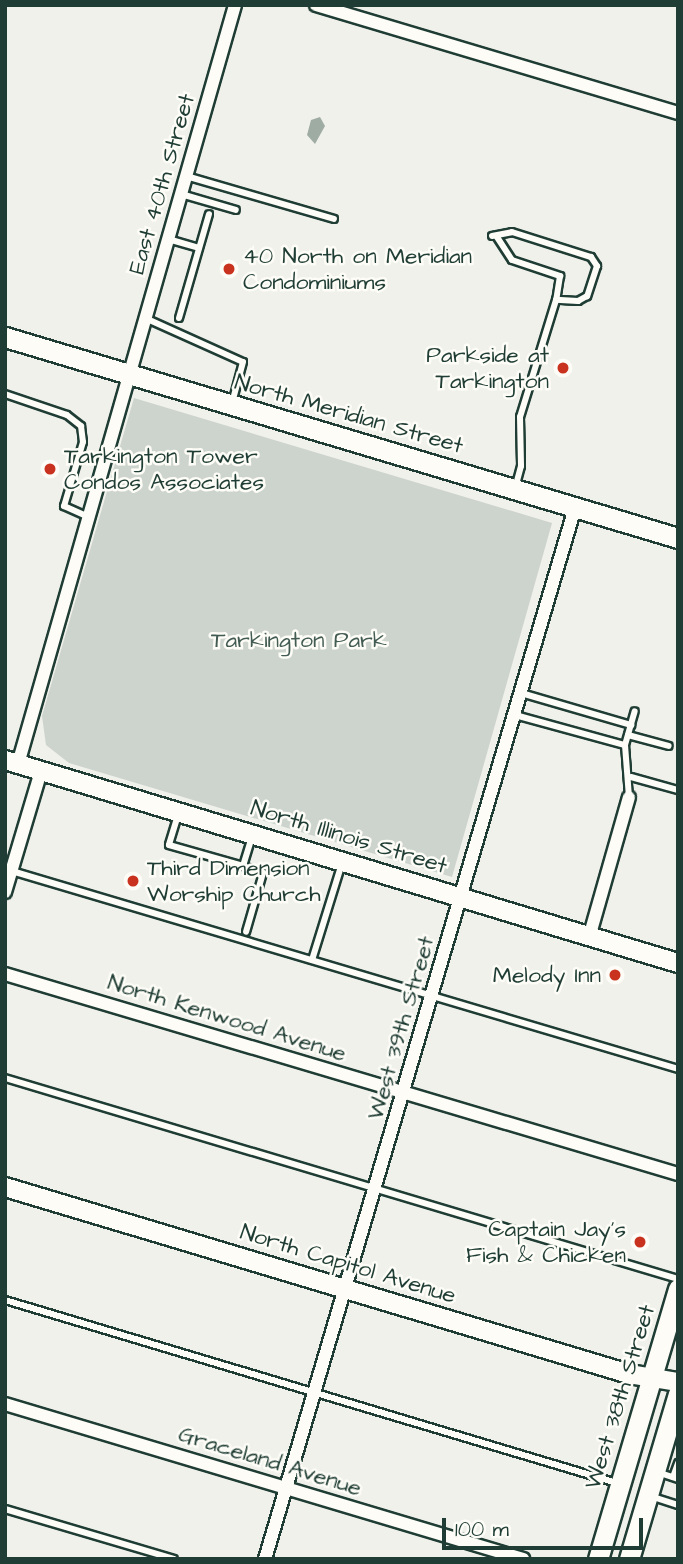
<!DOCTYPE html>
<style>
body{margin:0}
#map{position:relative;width:683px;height:1564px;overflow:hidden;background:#f0f1eb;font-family:"Architects Daughter",sans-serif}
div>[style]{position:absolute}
.green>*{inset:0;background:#cdd3cd}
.water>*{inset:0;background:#9faca4}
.roads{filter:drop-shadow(2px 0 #1f3d34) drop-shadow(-2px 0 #1f3d34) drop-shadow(0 2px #1f3d34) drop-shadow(0 -2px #1f3d34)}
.lane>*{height:6px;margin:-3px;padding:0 3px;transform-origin:3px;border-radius:3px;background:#fdfcf7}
.street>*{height:12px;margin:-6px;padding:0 6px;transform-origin:6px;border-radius:6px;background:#fdfcf7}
.secondary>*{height:18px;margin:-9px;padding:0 9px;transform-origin:9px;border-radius:9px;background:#fdfcf7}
.primary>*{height:19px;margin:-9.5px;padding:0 9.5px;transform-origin:9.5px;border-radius:9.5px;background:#fdfcf7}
.dots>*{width:19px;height:19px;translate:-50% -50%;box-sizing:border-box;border:4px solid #fdfcf7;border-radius:50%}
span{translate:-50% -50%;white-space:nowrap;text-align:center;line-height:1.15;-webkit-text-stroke:5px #fdfcf7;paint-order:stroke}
.street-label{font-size:23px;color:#1f3d34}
.poi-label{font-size:23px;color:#1f3d34}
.left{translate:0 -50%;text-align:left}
.right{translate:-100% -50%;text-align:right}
.park-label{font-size:23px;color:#425b53}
.frame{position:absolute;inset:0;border:7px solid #1f3d34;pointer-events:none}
.scale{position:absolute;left:442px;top:1518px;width:201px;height:32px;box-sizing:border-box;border:4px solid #1f3d34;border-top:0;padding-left:9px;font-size:21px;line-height:24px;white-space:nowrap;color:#1f3d34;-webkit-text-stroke:5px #fdfcf7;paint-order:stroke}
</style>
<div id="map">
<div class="green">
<div style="clip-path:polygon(134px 398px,552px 523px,452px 877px,69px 763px,46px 745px,42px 716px)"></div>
</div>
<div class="water">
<div style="clip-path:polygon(320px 117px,325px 126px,315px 144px,307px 135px,311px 120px)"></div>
</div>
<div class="roads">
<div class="lane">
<div style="left:186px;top:176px;width:154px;rotate:16.2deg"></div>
<div style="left:181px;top:194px;width:57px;rotate:16.2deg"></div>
<div style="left:492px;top:236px;width:20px;rotate:-11deg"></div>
<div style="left:512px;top:232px;width:83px;rotate:17.6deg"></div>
<div style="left:591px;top:257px;width:11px;rotate:56deg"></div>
<div style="left:597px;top:266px;width:32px;rotate:108deg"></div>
<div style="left:587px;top:296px;width:10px;rotate:151deg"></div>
<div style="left:578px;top:301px;width:22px;rotate:-177deg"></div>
<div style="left:556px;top:300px;width:122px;rotate:107.1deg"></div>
<div style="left:520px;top:417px;width:49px;rotate:88.8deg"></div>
<div style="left:521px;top:466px;width:23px;rotate:105deg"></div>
<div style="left:497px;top:237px;width:27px;rotate:57deg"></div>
<div style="left:512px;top:260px;width:51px;rotate:18.4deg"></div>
<div style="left:560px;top:276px;width:24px;rotate:99deg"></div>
<div style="left:168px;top:239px;width:32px;rotate:16deg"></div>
<div style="left:145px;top:318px;width:107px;rotate:24.2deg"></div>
<div style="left:243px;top:362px;width:42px;rotate:105deg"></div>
<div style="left:179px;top:318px;width:108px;rotate:-73.9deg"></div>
<div style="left:5px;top:394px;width:65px;rotate:18.7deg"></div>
<div style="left:67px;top:415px;width:18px;rotate:38deg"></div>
<div style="left:81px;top:426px;width:16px;rotate:83deg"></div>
<div style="left:83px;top:442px;width:67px;rotate:106.5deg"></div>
<div style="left:64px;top:506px;width:27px;rotate:24deg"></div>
<div style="left:521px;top:693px;width:115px;rotate:16.2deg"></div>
<div style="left:515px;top:715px;width:114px;rotate:15.3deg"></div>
<div style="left:628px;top:735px;width:42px;rotate:15deg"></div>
<div style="left:631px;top:777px;width:49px;rotate:15.5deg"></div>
<div style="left:629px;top:797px;width:52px;rotate:-94.4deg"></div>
<div style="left:625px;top:745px;width:35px;rotate:-74deg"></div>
<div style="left:178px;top:815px;width:31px;rotate:107deg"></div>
<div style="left:169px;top:845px;width:77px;rotate:15.8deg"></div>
<div style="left:243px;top:866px;width:31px;rotate:-73deg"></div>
<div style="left:243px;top:866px;width:21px;rotate:19deg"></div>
<div style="left:263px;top:873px;width:61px;rotate:106.1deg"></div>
<div style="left:5px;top:869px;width:702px;rotate:16.55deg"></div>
<div style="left:312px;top:960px;width:102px;rotate:-72.8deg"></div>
<div style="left:5px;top:1078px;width:702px;rotate:16.63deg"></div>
<div style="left:5px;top:1300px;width:639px;rotate:16.65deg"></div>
<div style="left:657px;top:1472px;width:22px;rotate:18deg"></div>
<div style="left:673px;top:1477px;width:15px;rotate:-70deg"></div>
<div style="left:650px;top:1496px;width:29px;rotate:18deg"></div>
<div style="left:5px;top:1509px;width:176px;rotate:16.5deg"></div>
</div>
<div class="street">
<div style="left:316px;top:5px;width:378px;rotate:16.6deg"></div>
<div style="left:18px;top:764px;width:789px;rotate:-74.04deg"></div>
<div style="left:5px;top:892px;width:126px;rotate:-73.4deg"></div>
<div style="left:590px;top:934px;width:142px;rotate:-74.1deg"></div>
<div style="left:5px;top:974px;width:702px;rotate:16.55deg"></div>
<div style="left:5px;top:1404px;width:541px;rotate:16.66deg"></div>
<div style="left:265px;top:1559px;width:1096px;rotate:-73.57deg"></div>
</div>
<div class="secondary">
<div style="left:5px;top:760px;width:703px;rotate:16.79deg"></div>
<div style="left:5px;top:1187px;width:651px;rotate:16.68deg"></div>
<div style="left:629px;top:1374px;width:50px;rotate:9.3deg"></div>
</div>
<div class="primary">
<div style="left:5px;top:337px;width:702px;rotate:16.63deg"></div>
<div style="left:598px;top:1559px;width:282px;rotate:-73.5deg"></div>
<div style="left:629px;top:1559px;width:172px;rotate:-73.5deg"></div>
</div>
</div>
<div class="dots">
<div style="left:229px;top:269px;background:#c8321e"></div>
<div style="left:563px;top:368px;background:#c8321e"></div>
<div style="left:50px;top:469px;background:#c8321e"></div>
<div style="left:133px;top:881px;background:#c8321e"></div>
<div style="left:615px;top:975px;background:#c8321e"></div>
<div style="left:640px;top:1242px;background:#c8321e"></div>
</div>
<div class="street-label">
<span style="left:162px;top:184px;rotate:-74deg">East 40th Street</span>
<span style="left:349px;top:414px;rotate:16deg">North Meridian Street</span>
<span style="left:349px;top:837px;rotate:17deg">North Illinois Street</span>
<span style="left:227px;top:1018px;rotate:17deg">North Kenwood Avenue</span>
<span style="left:401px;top:1028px;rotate:-74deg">West 39th Street</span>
<span style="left:348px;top:1264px;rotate:17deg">North Capitol Avenue</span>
<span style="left:620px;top:1397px;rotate:-73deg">West 38th Street</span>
<span style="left:270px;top:1461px;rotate:17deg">Graceland Avenue</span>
</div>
<div class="poi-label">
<span class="left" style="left:243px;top:269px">40 North on Meridian<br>Condominiums</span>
<span class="right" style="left:549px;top:368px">Parkside at<br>Tarkington</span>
<span class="left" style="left:64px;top:469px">Tarkington Tower<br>Condos Associates</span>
<span class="left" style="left:147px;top:881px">Third Dimension<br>Worship Church</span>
<span class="right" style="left:601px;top:975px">Melody Inn</span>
<span class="right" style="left:626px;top:1242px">Captain Jay's<br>Fish &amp; Chicken</span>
</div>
<div class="park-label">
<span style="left:299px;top:640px">Tarkington Park</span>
</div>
<div class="frame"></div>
<div class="scale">100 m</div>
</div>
